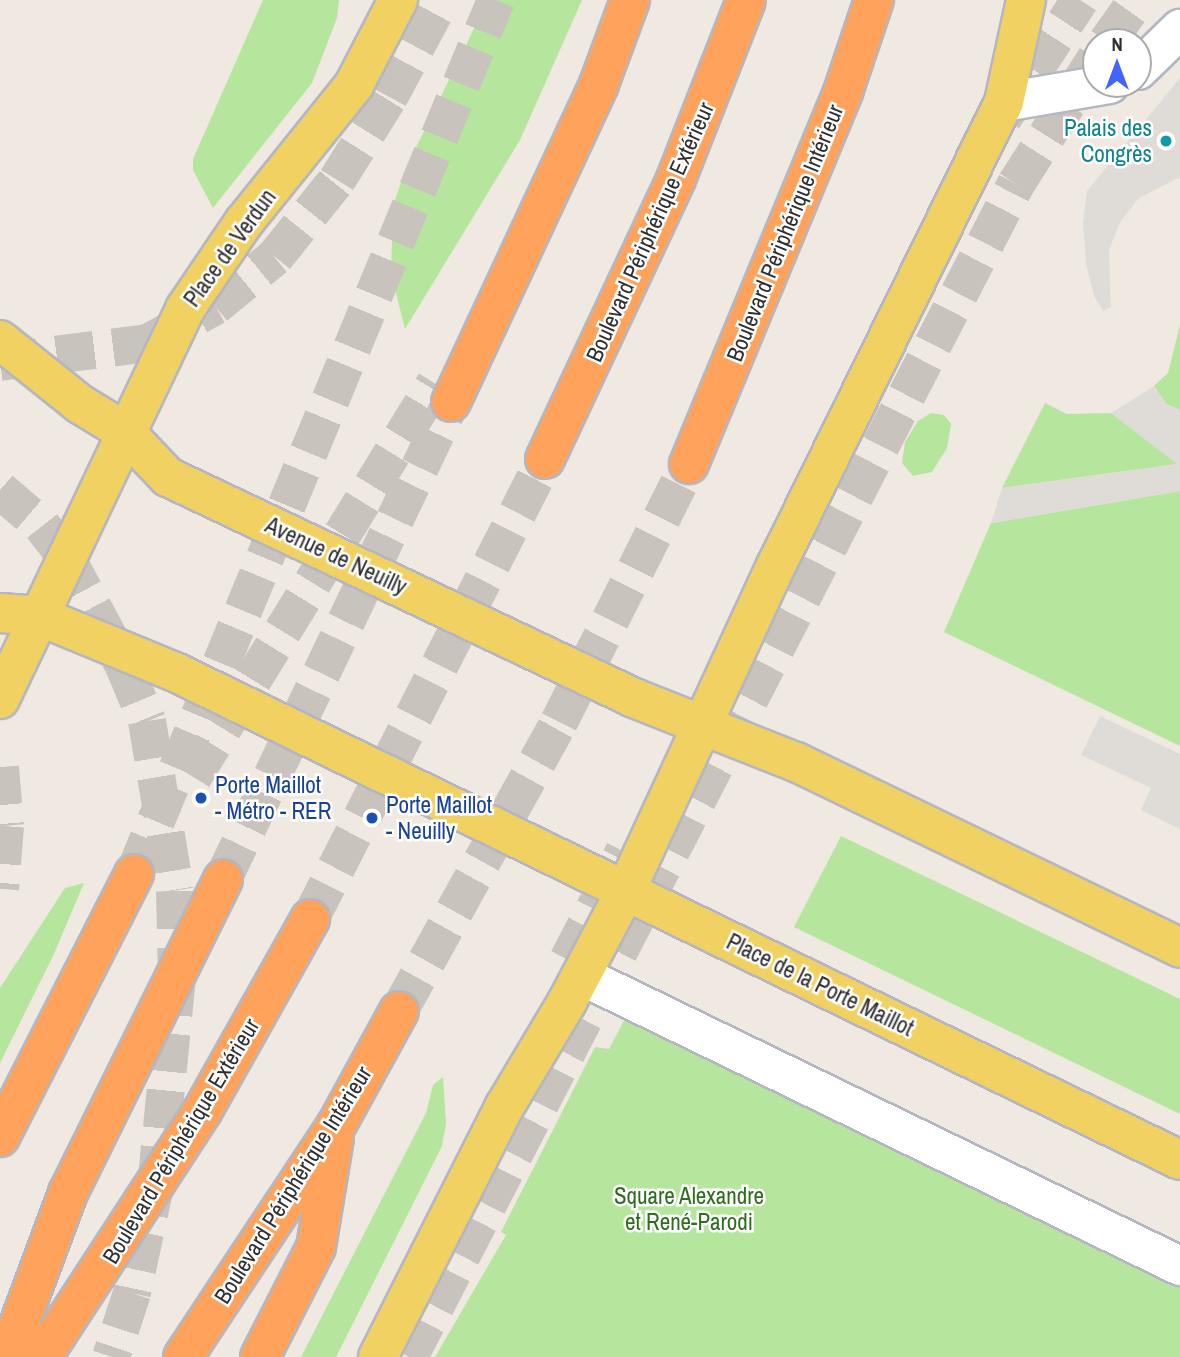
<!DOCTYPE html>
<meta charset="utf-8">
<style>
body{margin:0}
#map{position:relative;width:1180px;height:1357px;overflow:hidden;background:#efe9e1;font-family:"Archivo Narrow",sans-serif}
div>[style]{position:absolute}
.green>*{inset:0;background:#b6e59e}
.plaza>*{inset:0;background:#dfdcd8}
.major-tunnel>*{height:38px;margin-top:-19px;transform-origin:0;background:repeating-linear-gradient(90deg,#c8c4bd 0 38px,transparent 0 57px)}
.highway-tunnel>*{height:38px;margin-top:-19px;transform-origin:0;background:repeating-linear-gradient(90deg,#c8c4bd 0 38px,transparent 0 57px)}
.roads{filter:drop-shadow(2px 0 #b4b7c1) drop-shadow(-2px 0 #b4b7c1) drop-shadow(0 2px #b4b7c1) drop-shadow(0 -2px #b4b7c1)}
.minor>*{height:38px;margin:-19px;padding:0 19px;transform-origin:19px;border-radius:19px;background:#fff}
.major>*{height:38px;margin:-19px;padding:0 19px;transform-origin:19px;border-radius:19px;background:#f2d163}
.highway>*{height:38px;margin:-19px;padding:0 19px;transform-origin:19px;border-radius:19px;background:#ffa35c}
.dots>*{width:19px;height:19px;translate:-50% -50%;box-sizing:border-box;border:4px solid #fff;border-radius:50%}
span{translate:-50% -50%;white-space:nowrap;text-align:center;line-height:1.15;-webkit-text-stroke:5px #fff;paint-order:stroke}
.culture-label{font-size:23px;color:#0d838f}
.right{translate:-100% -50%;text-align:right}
.street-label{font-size:23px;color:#2e2e2e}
.transit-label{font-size:23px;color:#164399}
.left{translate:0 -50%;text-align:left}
.park-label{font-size:23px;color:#2c6e1b}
.north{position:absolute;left:1082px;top:28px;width:70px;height:70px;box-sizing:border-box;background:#fff;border:2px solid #ababab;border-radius:50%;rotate:0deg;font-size:19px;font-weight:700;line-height:28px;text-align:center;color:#2e2e2e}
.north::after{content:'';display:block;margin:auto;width:24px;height:32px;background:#4264fb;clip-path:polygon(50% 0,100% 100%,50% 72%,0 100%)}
</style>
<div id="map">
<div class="green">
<div style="clip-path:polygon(263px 0,339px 0,337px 18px,312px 83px,213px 208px,193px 170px,193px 159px)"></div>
<div style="clip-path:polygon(488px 0,582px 0,520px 140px,405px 329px,391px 273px,393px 206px,406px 168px)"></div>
<div style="clip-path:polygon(1180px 325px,1180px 410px,1166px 404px,1154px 386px,1168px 373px)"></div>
<div style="clip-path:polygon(1045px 403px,1067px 414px,1111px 413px,1178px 464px,1002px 488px)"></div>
<div style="clip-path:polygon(931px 413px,944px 415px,951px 424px,947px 448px,932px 472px,913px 476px,902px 463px,905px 442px,918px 421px)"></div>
<div style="clip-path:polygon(1180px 491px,1180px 746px,944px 632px,991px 523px)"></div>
<div style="clip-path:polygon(841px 836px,1180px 999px,1180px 1114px,794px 927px)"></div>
<div style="clip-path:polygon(84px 883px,53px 956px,0 1063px,0 988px,65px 888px)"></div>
<div style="clip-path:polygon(626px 1017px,1180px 1284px,1180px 1357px,435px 1357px,506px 1235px,501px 1232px,595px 1047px,609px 1049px)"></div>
<div style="clip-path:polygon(443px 1077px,446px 1124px,442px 1146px,336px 1357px,301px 1357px,426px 1113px,433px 1085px)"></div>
</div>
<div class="plaza">
<div style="clip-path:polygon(1180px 78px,1180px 177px,1139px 198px,1120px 222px,1109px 250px,1111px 307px,1103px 311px,1094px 296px,1086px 264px,1083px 223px,1087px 191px)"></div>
<div style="clip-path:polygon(1154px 386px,1166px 404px,1180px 410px,1180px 491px,991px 523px,1002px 488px,1177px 464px,1111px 413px)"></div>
<div style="clip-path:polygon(1100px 716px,1180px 754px,1180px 829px,1141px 810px,1151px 788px,1081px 755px)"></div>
</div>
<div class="major-tunnel">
<div style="left:1107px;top:42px;width:52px;rotate:-54.5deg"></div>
<div style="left:1003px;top:118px;width:141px;rotate:-56.9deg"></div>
<div style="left:568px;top:960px;width:122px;rotate:-62.6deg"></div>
<div style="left:409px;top:1357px;width:1321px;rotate:-62.64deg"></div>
<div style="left:1016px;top:184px;width:149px;rotate:-57.6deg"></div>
</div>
<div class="highway-tunnel">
<div style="left:0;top:362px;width:149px;rotate:-7.3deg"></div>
<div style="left:148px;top:343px;width:77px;rotate:-28.9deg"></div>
<div style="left:215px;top:306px;width:77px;rotate:-39.2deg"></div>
<div style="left:275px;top:257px;width:99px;rotate:-51.2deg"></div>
<div style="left:337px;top:180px;width:98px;rotate:-57.9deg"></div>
<div style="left:389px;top:97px;width:110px;rotate:-61.8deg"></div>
<div style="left:0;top:490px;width:55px;rotate:40.6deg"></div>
<div style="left:42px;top:526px;width:39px;rotate:52deg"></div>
<div style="left:66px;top:557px;width:123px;rotate:62deg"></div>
<div style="left:124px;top:666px;width:60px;rotate:67.3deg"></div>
<div style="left:147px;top:721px;width:172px;rotate:80.6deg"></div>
<div style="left:175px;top:891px;width:86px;rotate:88.7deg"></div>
<div style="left:177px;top:977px;width:201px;rotate:95.7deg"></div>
<div style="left:157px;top:1177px;width:119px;rotate:102.2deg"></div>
<div style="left:132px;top:1293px;width:67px;rotate:108.2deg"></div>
<div style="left:0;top:767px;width:59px;rotate:85.2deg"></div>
<div style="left:5px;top:826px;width:63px;rotate:94.5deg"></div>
<div style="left:193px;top:777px;width:462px;rotate:-58.4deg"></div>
<div style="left:134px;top:874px;width:946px;rotate:-67.5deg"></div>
<div style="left:223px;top:879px;width:529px;rotate:-64.45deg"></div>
<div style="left:310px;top:919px;width:517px;rotate:-62.94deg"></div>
<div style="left:399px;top:1011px;width:330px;rotate:-61deg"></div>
<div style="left:559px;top:722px;width:289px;rotate:-63.3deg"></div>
</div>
<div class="roads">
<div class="minor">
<div style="left:1138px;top:70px;width:59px;rotate:-44.3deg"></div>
<div style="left:1004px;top:102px;width:107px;rotate:-9.7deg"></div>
<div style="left:582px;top:976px;width:665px;rotate:25.87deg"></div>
</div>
<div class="major">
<div style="left:0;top:340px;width:102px;rotate:38.7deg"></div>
<div style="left:80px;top:404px;width:52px;rotate:31.5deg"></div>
<div style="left:124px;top:431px;width:64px;rotate:46.3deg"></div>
<div style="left:168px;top:477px;width:516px;rotate:25.37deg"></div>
<div style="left:634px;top:698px;width:174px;rotate:21.6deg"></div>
<div style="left:796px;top:762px;width:427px;rotate:25.8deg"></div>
<div style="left:0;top:613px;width:39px;rotate:4deg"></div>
<div style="left:39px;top:616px;width:147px;rotate:22.4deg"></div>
<div style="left:175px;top:672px;width:1117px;rotate:25.9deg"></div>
<div style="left:0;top:699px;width:432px;rotate:-64.6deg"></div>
<div style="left:185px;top:309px;width:105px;rotate:-55.9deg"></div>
<div style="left:244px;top:222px;width:176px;rotate:-51.2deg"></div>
<div style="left:354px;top:85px;width:96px;rotate:-62.6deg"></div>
<div style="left:378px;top:1357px;width:281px;rotate:-63.2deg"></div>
<div style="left:505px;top:1106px;width:121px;rotate:-59.2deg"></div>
<div style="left:567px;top:1002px;width:127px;rotate:-62.2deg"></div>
<div style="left:626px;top:890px;width:355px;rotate:-65.2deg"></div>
<div style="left:775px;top:568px;width:519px;rotate:-63.83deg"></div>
<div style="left:1004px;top:102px;width:104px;rotate:-77.8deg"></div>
</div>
<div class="highway">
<div style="left:451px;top:402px;width:351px;rotate:-65deg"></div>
<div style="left:599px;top:84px;width:90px;rotate:-69.7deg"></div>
<div style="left:545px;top:459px;width:309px;rotate:-64.9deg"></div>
<div style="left:676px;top:179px;width:192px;rotate:-68.6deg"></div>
<div style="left:689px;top:464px;width:403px;rotate:-67.5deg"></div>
<div style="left:843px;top:92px;width:97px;rotate:-71.4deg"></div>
<div style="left:0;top:1137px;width:295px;rotate:-63deg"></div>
<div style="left:7px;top:1357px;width:175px;rotate:-69.6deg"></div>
<div style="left:68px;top:1193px;width:350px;rotate:-63.7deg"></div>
<div style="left:42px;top:1357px;width:295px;rotate:-56.9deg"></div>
<div style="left:203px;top:1110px;width:219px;rotate:-60.7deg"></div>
<div style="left:183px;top:1357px;width:277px;rotate:-56.5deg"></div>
<div style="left:336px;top:1126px;width:131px;rotate:-61.3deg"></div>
<div style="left:260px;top:1357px;width:123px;rotate:-63deg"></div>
<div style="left:316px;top:1247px;width:110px;rotate:-80.6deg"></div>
</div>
</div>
<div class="dots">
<div style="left:1166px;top:141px;background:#0f9aa8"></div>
<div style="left:201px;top:798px;background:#1a4fb4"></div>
<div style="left:372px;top:818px;background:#1a4fb4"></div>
</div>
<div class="culture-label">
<span class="right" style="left:1152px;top:141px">Palais des<br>Congrès</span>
</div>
<div class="street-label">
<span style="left:650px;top:232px;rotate:-66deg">Boulevard Périphérique Extérieur</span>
<span style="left:785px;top:233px;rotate:-68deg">Boulevard Périphérique Intérieur</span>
<span style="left:230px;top:248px;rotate:-54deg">Place de Verdun</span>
<span style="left:336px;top:556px;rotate:25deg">Avenue de Neuilly</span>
<span style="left:820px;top:985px;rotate:26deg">Place de la Porte Maillot</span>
<span style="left:181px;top:1141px;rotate:-59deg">Boulevard Périphérique Extérieur</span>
<span style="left:293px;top:1185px;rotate:-58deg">Boulevard Périphérique Intérieur</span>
</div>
<div class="transit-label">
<span class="left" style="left:215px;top:798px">Porte Maillot<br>- Métro - RER</span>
<span class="left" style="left:386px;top:818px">Porte Maillot<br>- Neuilly</span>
</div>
<div class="park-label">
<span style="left:689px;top:1209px">Square Alexandre<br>et René-Parodi</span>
</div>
<div class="north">N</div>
</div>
